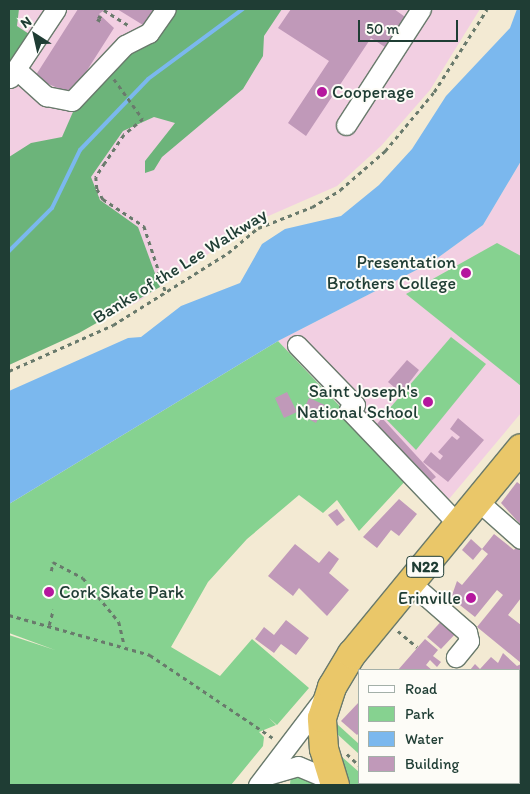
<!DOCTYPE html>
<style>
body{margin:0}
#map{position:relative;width:530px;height:794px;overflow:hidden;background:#f3ead3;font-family:Itim,sans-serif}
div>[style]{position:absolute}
.built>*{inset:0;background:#f2cfe2}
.green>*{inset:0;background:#86d290}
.forest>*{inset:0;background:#6cb47a}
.water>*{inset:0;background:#7bb8ee}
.stream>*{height:4px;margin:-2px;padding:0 2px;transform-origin:2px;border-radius:2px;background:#7bb8ee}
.building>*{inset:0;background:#c099b9}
.path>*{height:2.5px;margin-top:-1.25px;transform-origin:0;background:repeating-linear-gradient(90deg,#697a6c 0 4px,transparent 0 8px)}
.roads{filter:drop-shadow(1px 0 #697a6c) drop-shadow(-1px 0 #697a6c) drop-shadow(0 1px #697a6c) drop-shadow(0 -1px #697a6c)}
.minor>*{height:19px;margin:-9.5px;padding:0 9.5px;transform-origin:9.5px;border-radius:9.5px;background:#fff}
.highway>*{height:28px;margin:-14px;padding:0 14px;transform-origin:14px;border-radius:14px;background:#eac769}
.dots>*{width:14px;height:14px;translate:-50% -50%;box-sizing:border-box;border:2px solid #fdfcf7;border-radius:50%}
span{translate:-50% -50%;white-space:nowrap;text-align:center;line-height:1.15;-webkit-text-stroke:4px #fdfcf7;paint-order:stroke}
.shield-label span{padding:1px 4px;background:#fdfcf7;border:1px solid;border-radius:4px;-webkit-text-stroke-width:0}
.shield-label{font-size:16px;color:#1f3d34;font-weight:700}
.poi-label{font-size:18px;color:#1f3d34}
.left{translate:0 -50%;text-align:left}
.right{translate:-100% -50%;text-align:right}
.street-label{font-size:18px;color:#1f3d34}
.frame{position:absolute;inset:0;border:10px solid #1f3d34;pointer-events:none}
.legend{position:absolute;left:358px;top:669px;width:162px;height:115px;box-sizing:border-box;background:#fdfcf7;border:1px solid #a4b0a9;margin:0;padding:6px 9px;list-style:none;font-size:15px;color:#1f3d34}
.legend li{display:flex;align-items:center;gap:10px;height:25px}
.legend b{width:25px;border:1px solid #a4b0a9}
.north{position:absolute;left:10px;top:10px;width:50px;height:50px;-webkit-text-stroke:4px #fdfcf7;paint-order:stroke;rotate:325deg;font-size:14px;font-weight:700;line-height:20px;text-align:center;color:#1f3d34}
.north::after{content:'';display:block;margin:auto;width:18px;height:22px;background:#1f3d34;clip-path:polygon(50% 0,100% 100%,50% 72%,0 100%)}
.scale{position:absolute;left:358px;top:20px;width:100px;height:22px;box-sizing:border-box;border:2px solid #1f3d34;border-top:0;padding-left:6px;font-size:15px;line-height:18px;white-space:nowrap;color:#1f3d34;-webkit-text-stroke:4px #fdfcf7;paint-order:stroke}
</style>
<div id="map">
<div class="built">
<div style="clip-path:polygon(9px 9px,480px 9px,430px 90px,381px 146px,337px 186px,257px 221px,136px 303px,9px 365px)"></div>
<div style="clip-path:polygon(521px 161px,521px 413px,439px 511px,278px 341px,432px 262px,483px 225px)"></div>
</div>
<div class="green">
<div style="clip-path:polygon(497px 243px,521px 256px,521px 386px,406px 294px)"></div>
<div style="clip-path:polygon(451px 337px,486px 364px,416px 450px,383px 416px)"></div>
<div style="clip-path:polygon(278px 341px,408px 478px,359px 531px,337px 500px,323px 513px,299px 495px,247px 539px,208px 582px,171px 647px,220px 676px,252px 639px,309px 688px,277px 725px,269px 718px,276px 725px,259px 732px,264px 737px,263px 746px,231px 785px,9px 785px,9px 635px,55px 650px,9px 633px,9px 504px)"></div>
<div style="clip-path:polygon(337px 724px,359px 744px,359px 754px,336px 733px)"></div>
<div style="clip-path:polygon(333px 749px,359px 772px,359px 783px,373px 785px,343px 785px)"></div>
<div style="clip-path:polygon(291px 772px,323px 785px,290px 785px)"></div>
</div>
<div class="forest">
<div style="clip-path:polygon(9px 9px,19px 9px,17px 26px,29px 34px,9px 66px)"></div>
<div style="clip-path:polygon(172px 9px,282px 9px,264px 36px,263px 56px,243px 89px,162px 157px,154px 170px,145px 173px,145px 161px,175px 123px,154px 117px,123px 131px,91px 177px,100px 200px,138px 227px,160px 287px,79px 333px,9px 365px,9px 157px,31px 143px,62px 137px,76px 105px)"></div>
</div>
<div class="water">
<div style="clip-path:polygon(517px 9px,521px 9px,521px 161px,483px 225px,432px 262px,278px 341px,9px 504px,9px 391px,128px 338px,141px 337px,181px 306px,240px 283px,262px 244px,285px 229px,341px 216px,379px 185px,412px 149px,446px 96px,510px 28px)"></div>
</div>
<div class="stream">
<div style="left:9px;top:251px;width:61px;rotate:-45deg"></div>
<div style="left:52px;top:208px;width:64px;rotate:-64.2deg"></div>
<div style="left:80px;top:150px;width:98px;rotate:-46.2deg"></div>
<div style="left:148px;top:79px;width:118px;rotate:-36.4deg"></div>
</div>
<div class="building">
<div style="clip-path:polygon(78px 9px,106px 9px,99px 14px,114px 28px,72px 94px,34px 78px)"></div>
<div style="clip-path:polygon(117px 9px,158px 9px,143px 25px)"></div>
<div style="clip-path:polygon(291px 9px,394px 9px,408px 19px,388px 49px,371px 38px,306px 136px,288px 123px,329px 61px,278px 28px)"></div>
<div style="clip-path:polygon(407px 360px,419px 370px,401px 393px,388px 382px)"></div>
<div style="clip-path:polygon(287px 392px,297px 412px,284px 418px,275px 398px)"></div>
<div style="clip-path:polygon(309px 398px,325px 405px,316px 423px,301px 415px)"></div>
<div style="clip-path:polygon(382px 418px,436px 477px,430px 482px,377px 424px)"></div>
<div style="clip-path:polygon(458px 418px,484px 440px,448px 482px,423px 462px,431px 452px,440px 460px,443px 456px,438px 452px,452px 436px,457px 440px,460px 437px,450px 429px)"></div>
<div style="clip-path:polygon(517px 482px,521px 485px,521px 525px,501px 503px)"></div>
<div style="clip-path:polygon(399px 499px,417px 514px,399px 536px,391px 530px,377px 548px,363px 537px)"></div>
<div style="clip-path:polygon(337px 509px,345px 520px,337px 526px,328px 515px)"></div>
<div style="clip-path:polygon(494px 534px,514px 550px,518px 544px,521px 547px,521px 598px,508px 615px,521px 625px,521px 663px,477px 627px,503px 595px,497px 590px,475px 617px,451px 598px,457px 581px,462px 585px,488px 554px,482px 549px)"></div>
<div style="clip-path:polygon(471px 539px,482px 549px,473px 560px,462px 550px)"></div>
<div style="clip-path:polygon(295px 544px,319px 563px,329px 551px,339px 559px,329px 573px,349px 590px,327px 616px,299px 588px,293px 596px,268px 576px)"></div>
<div style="clip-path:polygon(445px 617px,459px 630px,441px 649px,427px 637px)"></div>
<div style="clip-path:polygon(286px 620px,309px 638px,296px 655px,281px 644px,274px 653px,255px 639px,264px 627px,274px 635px)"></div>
<div style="clip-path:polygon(425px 639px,438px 650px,433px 656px,441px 662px,437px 667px,430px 660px,426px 665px,432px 670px,398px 670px)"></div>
<div style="clip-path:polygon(503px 653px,517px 666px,521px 664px,519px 696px,519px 670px,470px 670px,475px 664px,480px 669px,491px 657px,498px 663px)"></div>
<div style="clip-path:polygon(359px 702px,359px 733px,357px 735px,341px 721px)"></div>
</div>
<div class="path">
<div style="left:104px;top:10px;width:31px;rotate:32deg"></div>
<div style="left:98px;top:16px;width:4px;rotate:27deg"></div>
<div style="left:97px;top:19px;width:4px;rotate:27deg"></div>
<div style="left:114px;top:79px;width:49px;rotate:54.1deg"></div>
<div style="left:143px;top:119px;width:25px;rotate:140deg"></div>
<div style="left:124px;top:135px;width:34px;rotate:124deg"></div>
<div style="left:105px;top:163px;width:17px;rotate:123deg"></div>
<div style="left:96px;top:177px;width:12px;rotate:85deg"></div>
<div style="left:97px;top:189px;width:12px;rotate:59deg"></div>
<div style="left:103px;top:199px;width:49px;rotate:33.4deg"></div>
<div style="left:144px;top:226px;width:71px;rotate:71.8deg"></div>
<div style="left:9px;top:371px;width:114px;rotate:-23.9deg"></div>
<div style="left:113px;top:325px;width:136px;rotate:-32.1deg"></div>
<div style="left:228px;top:253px;width:39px;rotate:-40deg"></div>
<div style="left:258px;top:228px;width:58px;rotate:-21.3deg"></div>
<div style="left:312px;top:207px;width:33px;rotate:-31deg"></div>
<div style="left:340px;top:190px;width:60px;rotate:-40.9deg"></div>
<div style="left:385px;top:151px;width:77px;rotate:-50.3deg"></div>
<div style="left:434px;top:92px;width:98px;rotate:-57.4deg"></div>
<div style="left:51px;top:571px;width:9px;rotate:-77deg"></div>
<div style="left:53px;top:562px;width:34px;rotate:28deg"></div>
<div style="left:83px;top:578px;width:57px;rotate:50.7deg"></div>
<div style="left:119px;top:622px;width:23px;rotate:77deg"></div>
<div style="left:9px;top:615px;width:147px;rotate:15.8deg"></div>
<div style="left:150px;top:655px;width:148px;rotate:34deg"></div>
<div style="left:49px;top:625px;width:16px;rotate:-75deg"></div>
<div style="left:398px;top:631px;width:25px;rotate:40deg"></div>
<div style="left:347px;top:754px;width:16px;rotate:43deg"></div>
<div style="left:377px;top:783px;width:4px;rotate:34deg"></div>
</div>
<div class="roads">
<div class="minor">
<div style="left:18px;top:71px;width:38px;rotate:42deg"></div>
<div style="left:46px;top:96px;width:26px;rotate:11deg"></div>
<div style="left:72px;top:101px;width:77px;rotate:-46.6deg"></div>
<div style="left:125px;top:45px;width:27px;rotate:-27deg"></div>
<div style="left:149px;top:33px;width:29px;rotate:-55deg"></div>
<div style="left:10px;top:78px;width:83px;rotate:-56.3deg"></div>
<div style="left:346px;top:125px;width:138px;rotate:-57.1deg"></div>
<div style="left:297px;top:345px;width:83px;rotate:46deg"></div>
<div style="left:355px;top:405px;width:8px;rotate:140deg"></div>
<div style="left:349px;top:410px;width:159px;rotate:46.3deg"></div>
<div style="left:478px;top:501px;width:57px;rotate:41.5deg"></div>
<div style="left:412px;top:584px;width:73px;rotate:41.1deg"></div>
<div style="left:467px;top:632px;width:9px;rotate:77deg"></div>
<div style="left:469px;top:641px;width:21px;rotate:129deg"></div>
<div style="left:267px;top:775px;width:32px;rotate:-16deg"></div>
<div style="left:298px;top:766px;width:38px;rotate:23deg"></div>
<div style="left:258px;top:785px;width:109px;rotate:-52.8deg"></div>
</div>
<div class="highway">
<div style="left:519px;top:755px;width:4px;rotate:-56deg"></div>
<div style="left:335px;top:785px;width:38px;rotate:-107deg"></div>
<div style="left:324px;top:749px;width:31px;rotate:-94deg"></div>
<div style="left:322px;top:718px;width:33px;rotate:-72deg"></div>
<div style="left:332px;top:687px;width:39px;rotate:-59deg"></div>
<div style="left:352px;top:654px;width:266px;rotate:-50.6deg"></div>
<div style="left:491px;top:785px;width:4px;rotate:-34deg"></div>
</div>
</div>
<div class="dots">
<div style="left:322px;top:92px;background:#b5179e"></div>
<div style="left:466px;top:273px;background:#b5179e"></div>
<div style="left:428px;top:402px;background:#b5179e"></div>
<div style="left:49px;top:592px;background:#b5179e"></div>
<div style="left:471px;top:598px;background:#b5179e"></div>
</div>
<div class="shield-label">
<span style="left:425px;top:567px">N22</span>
</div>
<div class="poi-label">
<span class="left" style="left:332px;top:92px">Cooperage</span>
<span class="right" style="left:456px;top:273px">Presentation<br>Brothers College</span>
<span class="right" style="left:418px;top:402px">Saint Joseph's<br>National School</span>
<span class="left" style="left:59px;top:592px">Cork Skate Park</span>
<span class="right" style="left:461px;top:598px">Erinville</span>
</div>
<div class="street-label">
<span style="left:180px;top:266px;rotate:-32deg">Banks of the Lee Walkway</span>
</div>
<div class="frame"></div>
<ul class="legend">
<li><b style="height:6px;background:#fff"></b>Road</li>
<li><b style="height:14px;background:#86d290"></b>Park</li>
<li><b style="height:14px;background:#7bb8ee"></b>Water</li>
<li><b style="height:14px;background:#c099b9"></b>Building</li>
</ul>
<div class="north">N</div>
<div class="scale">50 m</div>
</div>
